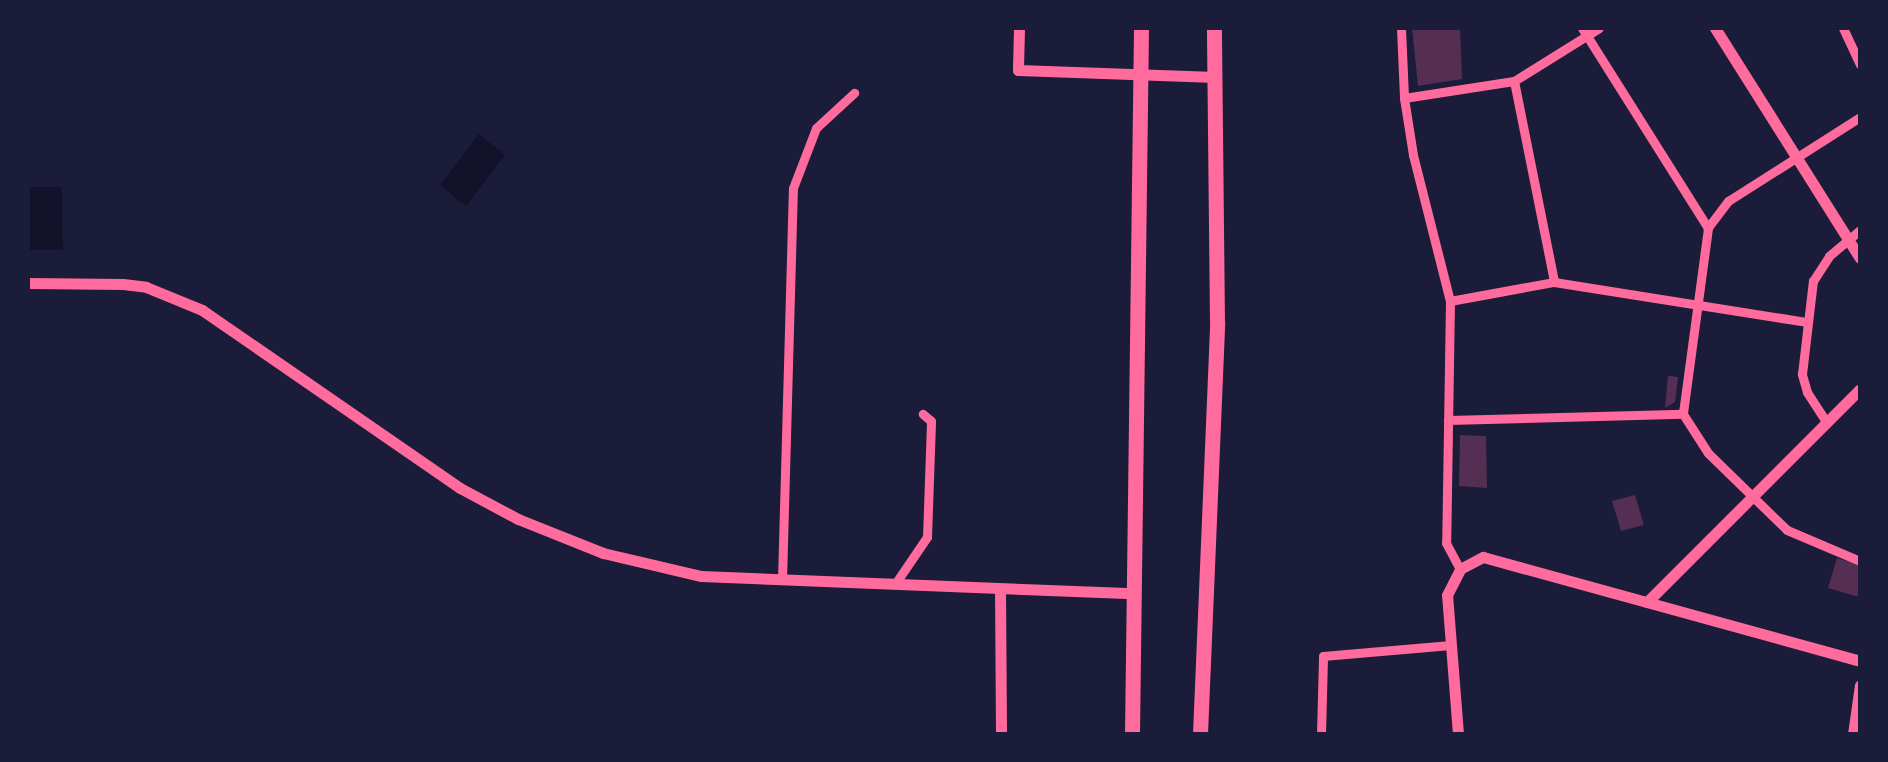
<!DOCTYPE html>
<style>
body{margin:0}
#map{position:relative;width:1888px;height:762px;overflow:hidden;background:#1b1b3a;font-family:"Nunito Sans",sans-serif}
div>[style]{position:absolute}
.water>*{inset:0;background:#12122b}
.building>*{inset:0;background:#542f53}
.minor>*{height:9px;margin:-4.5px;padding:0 4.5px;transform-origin:4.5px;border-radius:4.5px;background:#ff6b9d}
.tertiary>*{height:11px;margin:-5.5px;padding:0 5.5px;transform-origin:5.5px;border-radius:5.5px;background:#ff6b9d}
.trunk>*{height:15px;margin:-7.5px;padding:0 7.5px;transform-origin:7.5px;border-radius:7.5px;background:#ff6b9d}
span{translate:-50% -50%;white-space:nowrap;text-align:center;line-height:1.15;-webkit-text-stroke:10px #1b1b3a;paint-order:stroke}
.frame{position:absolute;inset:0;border:30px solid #1b1b3a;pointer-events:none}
</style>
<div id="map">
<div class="water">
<div style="clip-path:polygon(479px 134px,505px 155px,466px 206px,440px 185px)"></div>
<div style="clip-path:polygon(62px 187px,63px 250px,29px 250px,28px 187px)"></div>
</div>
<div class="building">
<div style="clip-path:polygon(1412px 28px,1460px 28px,1462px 79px,1418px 86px)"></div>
<div style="clip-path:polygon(1668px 376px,1678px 377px,1675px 402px,1665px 408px)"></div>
<div style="clip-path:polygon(1460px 435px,1486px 436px,1487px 488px,1459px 486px)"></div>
<div style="clip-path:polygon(1635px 495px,1644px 525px,1621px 531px,1612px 501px)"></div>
<div style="clip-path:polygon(1837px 558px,1860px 565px,1859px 597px,1828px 588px)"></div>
</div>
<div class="minor">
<div style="left:1401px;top:28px;width:70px;rotate:87.5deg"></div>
<div style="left:1404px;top:98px;width:58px;rotate:81deg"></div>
<div style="left:1413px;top:155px;width:151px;rotate:75.8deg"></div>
<div style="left:1450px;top:301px;width:242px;rotate:90.9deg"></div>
<div style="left:1446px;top:543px;width:30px;rotate:62deg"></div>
<div style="left:1582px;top:28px;width:236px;rotate:57.8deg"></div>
<div style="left:1843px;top:28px;width:40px;rotate:65deg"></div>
<div style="left:1514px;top:81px;width:205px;rotate:78.7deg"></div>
<div style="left:1404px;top:98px;width:111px;rotate:-8.8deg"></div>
<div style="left:1514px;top:81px;width:100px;rotate:-31.9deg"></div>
<div style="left:1860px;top:117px;width:156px;rotate:147.5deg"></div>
<div style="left:1728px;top:201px;width:34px;rotate:127deg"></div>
<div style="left:1708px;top:228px;width:188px;rotate:97.7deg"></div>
<div style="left:1683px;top:414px;width:46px;rotate:57.3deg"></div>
<div style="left:1708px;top:453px;width:110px;rotate:44.3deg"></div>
<div style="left:1787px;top:530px;width:79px;rotate:23deg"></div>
<div style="left:1450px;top:301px;width:106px;rotate:-10.4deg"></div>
<div style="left:1554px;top:282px;width:255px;rotate:9deg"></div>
<div style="left:1448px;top:420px;width:235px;rotate:-1.5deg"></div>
<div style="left:1827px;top:423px;width:37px;rotate:-123deg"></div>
<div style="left:1807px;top:392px;width:19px;rotate:-106deg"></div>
<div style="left:1802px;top:374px;width:94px;rotate:-83.3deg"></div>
<div style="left:1813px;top:281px;width:30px;rotate:-57deg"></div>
<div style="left:1829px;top:256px;width:40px;rotate:-40deg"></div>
<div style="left:782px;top:580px;width:392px;rotate:-88.4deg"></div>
<div style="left:793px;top:188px;width:64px;rotate:-69deg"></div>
<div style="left:816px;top:128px;width:52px;rotate:-42.6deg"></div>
<div style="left:895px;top:584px;width:57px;rotate:-55.8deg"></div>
<div style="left:927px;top:537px;width:116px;rotate:-88deg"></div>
<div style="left:931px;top:421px;width:11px;rotate:-139deg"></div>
<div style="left:1321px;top:734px;width:78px;rotate:-88.5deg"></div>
<div style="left:1323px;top:656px;width:128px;rotate:-4.9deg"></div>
</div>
<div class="tertiary">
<div style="left:1019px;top:28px;width:42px;rotate:91.4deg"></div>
<div style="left:1018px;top:70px;width:198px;rotate:2deg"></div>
<div style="left:1715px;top:28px;width:272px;rotate:57.8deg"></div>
<div style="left:28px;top:283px;width:95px;rotate:0.6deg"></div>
<div style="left:123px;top:284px;width:23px;rotate:7deg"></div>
<div style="left:146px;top:287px;width:61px;rotate:22.3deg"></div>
<div style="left:202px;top:310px;width:313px;rotate:34.6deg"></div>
<div style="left:460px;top:488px;width:66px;rotate:28.1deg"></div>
<div style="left:518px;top:519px;width:92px;rotate:21.8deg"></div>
<div style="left:603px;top:553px;width:101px;rotate:13.2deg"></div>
<div style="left:701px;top:576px;width:432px;rotate:2.3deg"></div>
<div style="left:1000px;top:589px;width:145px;rotate:89.6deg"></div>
<div style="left:1647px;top:602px;width:301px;rotate:-45deg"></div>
<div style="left:1458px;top:734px;width:139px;rotate:-94.5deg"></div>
<div style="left:1447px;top:595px;width:29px;rotate:-63deg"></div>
<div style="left:1460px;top:569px;width:26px;rotate:-28deg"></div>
<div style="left:1483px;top:557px;width:391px;rotate:15.4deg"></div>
<div style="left:1853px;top:734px;width:49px;rotate:-81.9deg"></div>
</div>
<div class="trunk">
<div style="left:1132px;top:734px;width:706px;rotate:-89.27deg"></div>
<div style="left:1200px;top:734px;width:412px;rotate:-87.6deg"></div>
<div style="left:1217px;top:322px;width:294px;rotate:-90.6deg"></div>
</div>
<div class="frame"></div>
</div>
